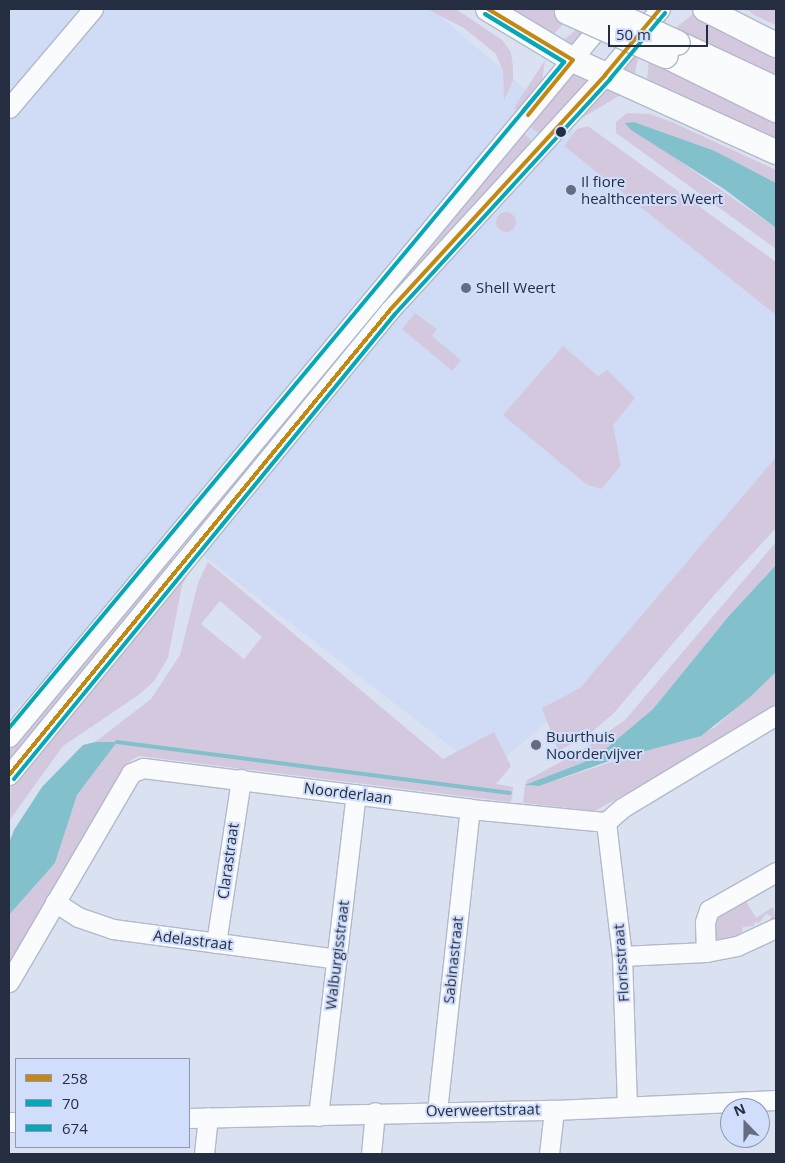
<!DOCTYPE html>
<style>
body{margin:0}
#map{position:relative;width:785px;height:1163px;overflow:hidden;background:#dae2f2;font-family:"Open Sans",sans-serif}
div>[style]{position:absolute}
.built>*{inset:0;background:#d0dcf5}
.green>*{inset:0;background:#d4c8df}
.round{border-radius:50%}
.water>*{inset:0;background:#82c0cc}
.stream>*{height:4px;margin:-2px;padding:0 2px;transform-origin:2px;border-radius:2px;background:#82c0cc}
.roads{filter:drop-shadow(1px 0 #b2b9ca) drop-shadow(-1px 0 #b2b9ca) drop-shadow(0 1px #b2b9ca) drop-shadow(0 -1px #b2b9ca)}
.minor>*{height:19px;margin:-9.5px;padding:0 9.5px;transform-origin:9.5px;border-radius:9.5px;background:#f9fbfd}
.major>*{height:24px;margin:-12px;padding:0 12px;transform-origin:12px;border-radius:12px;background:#f9fbfd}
.bridges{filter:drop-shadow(1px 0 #b2b9ca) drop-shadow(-1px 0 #b2b9ca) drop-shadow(0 1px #b2b9ca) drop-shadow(0 -1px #b2b9ca)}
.major-bridge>*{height:24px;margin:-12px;padding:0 12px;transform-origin:12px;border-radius:12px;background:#f9fbfd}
.bus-1>*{height:4px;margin:-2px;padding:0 2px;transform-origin:2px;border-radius:2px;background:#c28810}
.bus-2>*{height:4px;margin:-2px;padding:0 2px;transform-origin:2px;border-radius:2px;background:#06a8b8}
.bus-3>*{height:4px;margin:-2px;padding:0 2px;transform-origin:2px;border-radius:2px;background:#06a8b8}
.dots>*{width:14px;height:14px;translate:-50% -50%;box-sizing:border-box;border:2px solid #d0defc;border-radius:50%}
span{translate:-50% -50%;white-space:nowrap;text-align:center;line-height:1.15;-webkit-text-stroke:4px #d0defc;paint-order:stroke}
.poi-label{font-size:15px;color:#252d40}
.left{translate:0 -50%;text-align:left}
.street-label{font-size:15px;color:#252d40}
.frame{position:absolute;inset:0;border:10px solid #252d40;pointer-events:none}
.legend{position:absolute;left:15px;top:1058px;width:175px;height:90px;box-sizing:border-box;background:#d0defc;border:1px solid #8c97b1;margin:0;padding:6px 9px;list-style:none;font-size:15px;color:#252d40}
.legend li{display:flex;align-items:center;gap:10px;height:25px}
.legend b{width:25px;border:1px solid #8c97b1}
.north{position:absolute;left:720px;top:1098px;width:50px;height:50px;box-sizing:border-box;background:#d0defc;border:1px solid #8c97b1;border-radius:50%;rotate:338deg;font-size:14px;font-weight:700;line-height:20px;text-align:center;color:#252d40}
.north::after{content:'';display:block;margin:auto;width:18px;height:22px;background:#646c7e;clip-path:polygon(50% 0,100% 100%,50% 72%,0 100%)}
.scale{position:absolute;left:608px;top:25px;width:100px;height:22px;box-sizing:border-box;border:2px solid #252d40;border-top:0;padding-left:6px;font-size:15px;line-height:18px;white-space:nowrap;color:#252d40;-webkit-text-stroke:4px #d0defc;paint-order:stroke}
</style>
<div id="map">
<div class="built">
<div style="clip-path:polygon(9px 9px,432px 9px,776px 304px,776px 484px,699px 591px,486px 774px,179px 537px,9px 716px)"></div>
</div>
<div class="green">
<div style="clip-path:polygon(427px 9px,456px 9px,502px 40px,511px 52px,513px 67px,513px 81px,504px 100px,503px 71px,496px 54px,464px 28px)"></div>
<div style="clip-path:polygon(504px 9px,551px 9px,569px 18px,551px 37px)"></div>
<div style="clip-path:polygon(747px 9px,776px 9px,776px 25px,754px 15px)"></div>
<div style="clip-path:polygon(694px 13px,703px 13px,776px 49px,776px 84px,672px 31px)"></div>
<div style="clip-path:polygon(581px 26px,586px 28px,569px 49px,556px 46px)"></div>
<div style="clip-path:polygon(632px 50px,639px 53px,634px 78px,622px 75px,621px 65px)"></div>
<div style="clip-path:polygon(649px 58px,776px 119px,776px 144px,647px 81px)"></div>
<div style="clip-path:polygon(545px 60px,542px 82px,517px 111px,514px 108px)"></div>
<div style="clip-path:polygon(574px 64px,595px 73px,540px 134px,525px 123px)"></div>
<div style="clip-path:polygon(604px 87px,624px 93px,577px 121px,576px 114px)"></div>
<div style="clip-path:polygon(627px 113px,650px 114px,672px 122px,776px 170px,776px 183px,715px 151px,634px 122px,625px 123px,776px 228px,776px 249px,616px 133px,616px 122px)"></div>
<div style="clip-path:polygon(588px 126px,776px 262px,776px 315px,564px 146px,577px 129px)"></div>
<div style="clip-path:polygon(519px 129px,532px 141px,386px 305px,380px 299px)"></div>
<div class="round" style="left:496px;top:212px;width:20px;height:20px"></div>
<div style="clip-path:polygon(415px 313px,437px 329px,432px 336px,461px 360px,452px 371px,402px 329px)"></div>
<div style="clip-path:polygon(563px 346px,598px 376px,607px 370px,635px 398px,613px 425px,621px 466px,601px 489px,586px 484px,503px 415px)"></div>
<div style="clip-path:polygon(341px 348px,346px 351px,257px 459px,254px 458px)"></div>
<div style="clip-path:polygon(776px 457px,776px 528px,715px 594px,613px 714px,587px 736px,558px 751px,542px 708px,580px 688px)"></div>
<div style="clip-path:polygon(234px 477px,239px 481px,195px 535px,192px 535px,190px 532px)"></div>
<div style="clip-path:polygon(776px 542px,776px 565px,728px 617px,653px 709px,608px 747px,582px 763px,526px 785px,539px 786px,714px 728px,776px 672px,776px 709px,595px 811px,523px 803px,525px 785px,527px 780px,581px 751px,625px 720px)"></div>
<div style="clip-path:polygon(168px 556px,174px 562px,9px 764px,9px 748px)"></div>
<div style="clip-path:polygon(evenodd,208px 562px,443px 759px,494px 732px,511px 766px,496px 784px,513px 787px,512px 799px,510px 802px,139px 756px,131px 760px,9px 976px,9px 915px,55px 863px,77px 795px,116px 743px,95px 742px,151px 699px,180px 655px,198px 583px,208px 562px,220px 601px,262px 637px,244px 659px,201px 624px,220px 601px)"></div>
<div style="clip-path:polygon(189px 565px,192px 568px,182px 585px,168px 658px,154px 681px,140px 694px,63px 746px,9px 821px,11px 780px)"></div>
<div style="clip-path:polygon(744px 898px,756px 918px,773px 907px,776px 920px,769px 925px,771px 916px,766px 914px,759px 923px,755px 922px,754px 926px,743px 927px,740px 939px,721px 941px,715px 938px,713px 920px,719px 913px)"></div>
</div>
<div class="water">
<div style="clip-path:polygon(634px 122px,715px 151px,776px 183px,776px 228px,724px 189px,631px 130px,625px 123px)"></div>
<div style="clip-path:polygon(776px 565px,776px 672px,749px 698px,701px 736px,612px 760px,539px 786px,525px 785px,582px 763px,608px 747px,653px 709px,728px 617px)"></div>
<div style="clip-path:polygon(95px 742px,117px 742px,77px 795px,55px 863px,9px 915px,9px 843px,14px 830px,42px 787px,83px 745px)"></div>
</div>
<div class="stream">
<div style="left:117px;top:742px;width:396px;rotate:7.4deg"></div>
</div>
<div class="roads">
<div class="minor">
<div style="left:9px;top:108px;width:130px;rotate:-49.7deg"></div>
<div style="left:9px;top:737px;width:936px;rotate:-50.29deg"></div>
<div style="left:9px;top:775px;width:601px;rotate:-50.67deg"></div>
<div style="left:390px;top:310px;width:319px;rotate:-47.5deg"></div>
<div style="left:605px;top:75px;width:86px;rotate:-50.2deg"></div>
<div style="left:606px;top:822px;width:135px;rotate:83.2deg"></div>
<div style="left:622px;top:956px;width:149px;rotate:88.1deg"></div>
<div style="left:55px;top:902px;width:27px;rotate:33deg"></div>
<div style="left:78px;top:917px;width:37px;rotate:19deg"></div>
<div style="left:113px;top:929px;width:226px;rotate:7.6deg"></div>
<div style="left:216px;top:943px;width:166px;rotate:-81.3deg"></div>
<div style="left:706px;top:952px;width:30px;rotate:-92deg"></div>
<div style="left:705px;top:922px;width:13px;rotate:-72deg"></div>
<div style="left:709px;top:910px;width:77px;rotate:-29.6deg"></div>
<div style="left:622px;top:956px;width:84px;rotate:-2.7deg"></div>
<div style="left:706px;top:952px;width:32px;rotate:-11deg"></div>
<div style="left:737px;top:946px;width:43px;rotate:-24.8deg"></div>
<div style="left:9px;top:982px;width:242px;rotate:-59.7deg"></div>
<div style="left:131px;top:773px;width:13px;rotate:-23deg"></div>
<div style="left:143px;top:768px;width:330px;rotate:7.1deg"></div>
<div style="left:470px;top:809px;width:137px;rotate:5.5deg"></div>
<div style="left:606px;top:822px;width:21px;rotate:-41deg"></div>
<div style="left:622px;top:808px;width:180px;rotate:-31.1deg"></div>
<div style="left:437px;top:1111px;width:304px;rotate:-83.8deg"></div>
<div style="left:318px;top:1116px;width:324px;rotate:-83.3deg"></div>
<div style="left:189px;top:1118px;width:365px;rotate:-1.3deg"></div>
<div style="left:554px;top:1110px;width:222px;rotate:-2.6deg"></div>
<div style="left:9px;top:1122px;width:7px"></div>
<div style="left:204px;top:1154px;width:37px;rotate:-84deg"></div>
<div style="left:371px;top:1154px;width:42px;rotate:-84.6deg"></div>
<div style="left:549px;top:1154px;width:44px;rotate:-83.5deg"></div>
</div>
<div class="major">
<div style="left:488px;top:9px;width:99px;rotate:31deg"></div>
<div style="left:573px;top:60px;width:223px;rotate:24.4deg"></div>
<div style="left:705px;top:9px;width:80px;rotate:26.9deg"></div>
<div style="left:678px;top:43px;width:108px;rotate:25.1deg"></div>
<div style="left:666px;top:56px;width:123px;rotate:26.1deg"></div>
</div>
</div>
<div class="bridges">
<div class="major-bridge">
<div style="left:604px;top:9px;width:81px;rotate:24.7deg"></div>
<div style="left:567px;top:12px;width:108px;rotate:24deg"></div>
</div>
</div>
<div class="bus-1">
<div style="left:488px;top:9px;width:99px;rotate:31deg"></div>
<div style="left:573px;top:60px;width:71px;rotate:129.3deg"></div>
<div style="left:9px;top:775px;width:601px;rotate:-50.67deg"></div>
<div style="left:390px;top:310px;width:319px;rotate:-47.5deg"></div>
<div style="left:605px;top:75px;width:86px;rotate:-50.2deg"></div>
</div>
<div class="bus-2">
<div style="left:485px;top:14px;width:92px;rotate:31.3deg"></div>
<div style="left:564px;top:62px;width:64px;rotate:129.9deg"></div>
<div style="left:14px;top:779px;width:601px;rotate:-50.67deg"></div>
<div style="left:395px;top:314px;width:319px;rotate:-47.5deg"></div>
<div style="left:610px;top:79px;width:86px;rotate:-50.2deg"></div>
</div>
<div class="bus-3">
<div style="left:9px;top:728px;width:867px;rotate:-50.19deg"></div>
<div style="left:564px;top:62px;width:92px;rotate:-148.7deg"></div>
</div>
<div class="dots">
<div style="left:561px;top:132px;background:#252d40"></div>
<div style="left:571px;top:190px;background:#646c7e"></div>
<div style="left:466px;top:288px;background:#646c7e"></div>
<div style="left:536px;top:745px;background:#646c7e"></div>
</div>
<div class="poi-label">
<span class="left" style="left:581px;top:190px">Il fiore<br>healthcenters Weert</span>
<span class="left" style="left:476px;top:288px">Shell Weert</span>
<span class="left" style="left:546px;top:745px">Buurthuis<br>Noordervijver</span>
</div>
<div class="street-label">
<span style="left:348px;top:793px;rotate:7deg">Noorderlaan</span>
<span style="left:228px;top:861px;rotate:-82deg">Clarastraat</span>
<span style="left:193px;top:940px;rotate:7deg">Adelastraat</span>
<span style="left:337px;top:955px;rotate:-83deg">Walburgisstraat</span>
<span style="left:453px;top:960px;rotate:-84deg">Sabinastraat</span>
<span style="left:621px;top:963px;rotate:-94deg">Florisstraat</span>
<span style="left:483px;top:1110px;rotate:-1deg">Overweertstraat</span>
</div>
<div class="frame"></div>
<ul class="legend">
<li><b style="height:6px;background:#c28810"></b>258</li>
<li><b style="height:6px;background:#06a8b8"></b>70</li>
<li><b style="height:6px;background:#06a8b8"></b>674</li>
</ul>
<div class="north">N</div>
<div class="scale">50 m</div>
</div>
